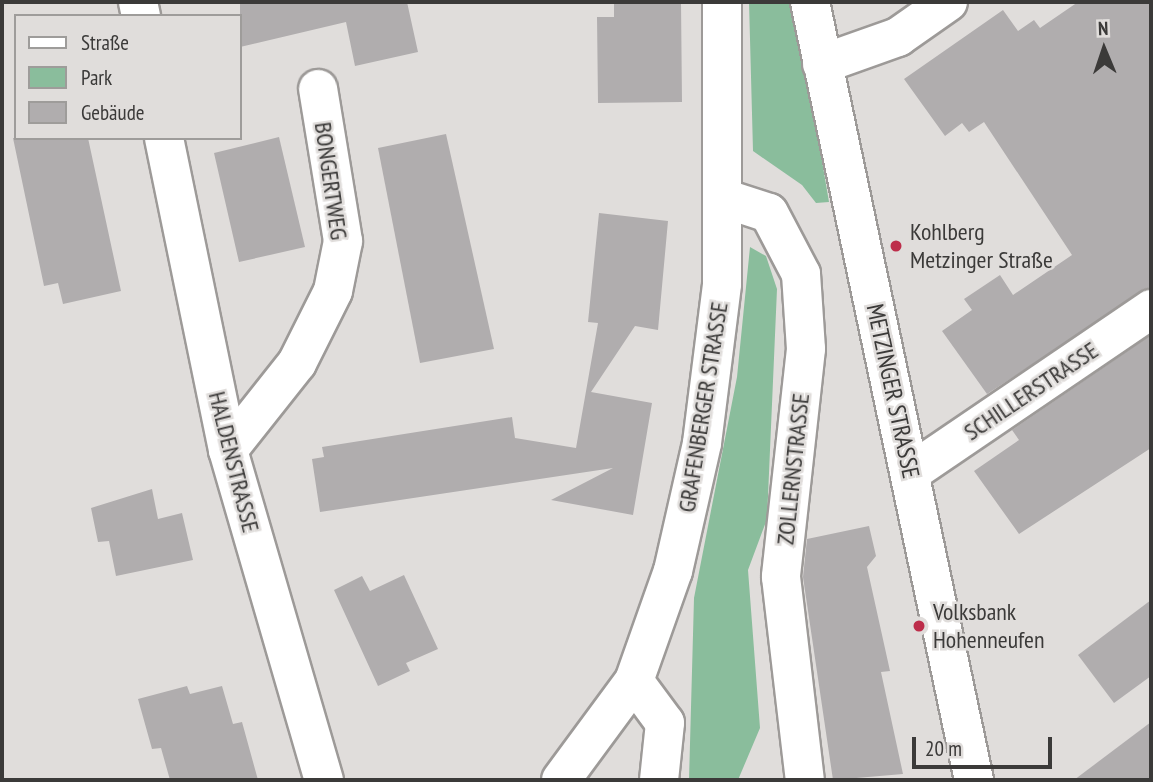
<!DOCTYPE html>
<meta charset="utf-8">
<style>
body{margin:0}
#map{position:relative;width:1153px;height:782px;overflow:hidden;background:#e0dddb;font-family:"PT Sans Narrow",sans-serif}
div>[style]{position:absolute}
.green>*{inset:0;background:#8abd9c}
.building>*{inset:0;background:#b0adae}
.roads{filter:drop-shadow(2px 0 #9d9a98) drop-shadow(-2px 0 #9d9a98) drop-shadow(0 2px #9d9a98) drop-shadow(0 -2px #9d9a98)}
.minor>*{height:38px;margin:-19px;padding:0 19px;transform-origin:19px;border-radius:19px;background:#fff}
.tertiary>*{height:38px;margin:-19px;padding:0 19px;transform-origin:19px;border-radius:19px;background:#fff}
.secondary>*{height:38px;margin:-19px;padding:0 19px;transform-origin:19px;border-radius:19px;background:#fff}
.dots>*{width:19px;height:19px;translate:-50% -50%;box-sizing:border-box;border:4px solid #e0dddb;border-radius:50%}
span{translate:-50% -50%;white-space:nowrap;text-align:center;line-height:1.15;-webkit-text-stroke:5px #e0dddb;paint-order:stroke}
.street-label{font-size:24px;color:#3b3a39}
.poi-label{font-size:24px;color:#3b3a39}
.left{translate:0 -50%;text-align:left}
.frame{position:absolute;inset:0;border:4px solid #3b3a39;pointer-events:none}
.legend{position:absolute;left:14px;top:14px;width:228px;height:126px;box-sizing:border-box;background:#e0dddb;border:2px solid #9e9c9a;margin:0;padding:9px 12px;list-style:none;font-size:21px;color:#3b3a39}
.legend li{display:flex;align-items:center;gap:14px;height:35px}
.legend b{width:35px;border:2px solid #9e9c9a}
.north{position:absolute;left:1069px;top:14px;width:70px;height:70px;-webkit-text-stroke:5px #e0dddb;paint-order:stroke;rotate:358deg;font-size:19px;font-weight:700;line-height:28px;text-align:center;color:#3b3a39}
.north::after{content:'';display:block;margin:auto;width:24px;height:32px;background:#3b3a39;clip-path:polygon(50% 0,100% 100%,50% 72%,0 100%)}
.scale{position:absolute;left:912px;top:737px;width:140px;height:32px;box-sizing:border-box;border:4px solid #3b3a39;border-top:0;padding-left:9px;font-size:21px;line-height:24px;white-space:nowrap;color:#3b3a39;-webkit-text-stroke:5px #e0dddb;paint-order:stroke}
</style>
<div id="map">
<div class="green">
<div style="clip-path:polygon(749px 2px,795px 2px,829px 202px,816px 203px,802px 185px,753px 151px)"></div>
<div style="clip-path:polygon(750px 247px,766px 256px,777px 289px,767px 519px,748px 570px,760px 728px,738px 780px,689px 780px,694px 598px,737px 377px)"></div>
</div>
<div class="building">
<div style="clip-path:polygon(240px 2px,407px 2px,418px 52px,355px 66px,346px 22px,240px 47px)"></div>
<div style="clip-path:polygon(614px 2px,681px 2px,682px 102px,598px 103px,597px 17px,614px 17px)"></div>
<div style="clip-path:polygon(1078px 2px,1151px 2px,1151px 287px,987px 394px,942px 331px,972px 310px,964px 299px,1000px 275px,1013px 295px,1072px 255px,984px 122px,969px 132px,962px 123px,945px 136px,904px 79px,1003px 10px,1018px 31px,1034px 20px,1040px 28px)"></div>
<div style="clip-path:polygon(446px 134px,494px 349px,420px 363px,378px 148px)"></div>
<div style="clip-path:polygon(279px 137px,305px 247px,239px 262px,214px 153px)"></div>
<div style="clip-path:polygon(13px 138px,88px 138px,121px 291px,63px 304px,58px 283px,44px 286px)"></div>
<div style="clip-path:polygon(599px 213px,668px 221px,658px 330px,635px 326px,591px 392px,652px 403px,633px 515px,551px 500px,613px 468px,320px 512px,312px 459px,324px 457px,322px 447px,512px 417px,515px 438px,576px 448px,598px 323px,588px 322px)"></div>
<div style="clip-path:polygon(1151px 335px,1151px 448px,1019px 534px,974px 471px,1019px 440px,1012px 430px)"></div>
<div style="clip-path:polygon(152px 489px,158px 519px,182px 513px,193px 560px,116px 576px,109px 541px,98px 542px,91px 508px)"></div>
<div style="clip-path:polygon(869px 526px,876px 556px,867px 567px,890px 671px,881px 672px,903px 774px,833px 780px,803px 577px,807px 539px)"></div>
<div style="clip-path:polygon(404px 575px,438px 649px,406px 663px,410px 671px,378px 686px,334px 590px,362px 576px,370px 591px)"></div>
<div style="clip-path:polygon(1151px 600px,1151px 676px,1114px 703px,1078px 655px)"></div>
<div style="clip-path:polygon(187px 686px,190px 694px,222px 686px,233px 724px,242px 722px,258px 780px,170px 780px,161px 748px,152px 749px,138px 699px)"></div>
<div style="clip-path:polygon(1151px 722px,1151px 780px,1074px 780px)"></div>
</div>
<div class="roads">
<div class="minor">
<div style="left:138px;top:2px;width:14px;rotate:78deg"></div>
<div style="left:822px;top:64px;width:81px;rotate:-19.6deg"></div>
<div style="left:898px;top:37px;width:61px;rotate:-35deg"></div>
<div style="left:164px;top:138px;width:318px;rotate:78.4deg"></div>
<div style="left:228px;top:450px;width:344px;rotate:73.8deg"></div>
<div style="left:723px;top:198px;width:48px;rotate:18.1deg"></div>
<div style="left:769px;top:213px;width:69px;rotate:62.3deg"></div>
<div style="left:801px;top:274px;width:75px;rotate:86.2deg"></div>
<div style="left:806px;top:349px;width:229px;rotate:96.3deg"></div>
<div style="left:781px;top:577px;width:204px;rotate:83.3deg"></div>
<div style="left:228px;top:450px;width:111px;rotate:-51.6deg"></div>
<div style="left:297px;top:363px;width:80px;rotate:-63.4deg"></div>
<div style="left:333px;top:291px;width:51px;rotate:-78.7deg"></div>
<div style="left:343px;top:241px;width:154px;rotate:-99.3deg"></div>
<div style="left:910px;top:473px;width:292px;rotate:-34.2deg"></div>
<div style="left:634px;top:681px;width:52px;rotate:53.6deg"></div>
<div style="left:665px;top:723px;width:57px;rotate:96deg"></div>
</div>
<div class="tertiary">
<div style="left:561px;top:780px;width:123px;rotate:-53.6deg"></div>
<div style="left:634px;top:681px;width:117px;rotate:-70.5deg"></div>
<div style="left:673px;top:571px;width:131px;rotate:-77.2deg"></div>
<div style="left:702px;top:443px;width:160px;rotate:-82.8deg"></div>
<div style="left:722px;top:284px;width:282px;rotate:-90deg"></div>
</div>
<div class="secondary">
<div style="left:810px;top:2px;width:795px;rotate:78.1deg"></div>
</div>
</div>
<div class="dots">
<div style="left:896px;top:246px;background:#bd2d4a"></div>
<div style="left:919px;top:626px;background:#bd2d4a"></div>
</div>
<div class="street-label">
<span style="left:331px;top:181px;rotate:82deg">BONGERTWEG</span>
<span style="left:893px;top:391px;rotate:78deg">METZINGER STRASSE</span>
<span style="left:1031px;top:391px;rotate:-34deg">SCHILLERSTRASSE</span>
<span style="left:703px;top:407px;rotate:-81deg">GRAFENBERGER STRASSE</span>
<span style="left:234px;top:462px;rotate:76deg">HALDENSTRASSE</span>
<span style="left:793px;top:469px;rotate:-84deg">ZOLLERNSTRASSE</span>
</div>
<div class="poi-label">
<span class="left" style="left:910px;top:246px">Kohlberg<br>Metzinger Straße</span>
<span class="left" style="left:933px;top:626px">Volksbank<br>Hohenneufen</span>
</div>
<div class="frame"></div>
<ul class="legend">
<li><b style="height:9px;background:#fff"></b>Straße</li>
<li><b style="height:19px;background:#8abd9c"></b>Park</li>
<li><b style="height:19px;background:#b0adae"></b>Gebäude</li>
</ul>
<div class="north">N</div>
<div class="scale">20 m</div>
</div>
